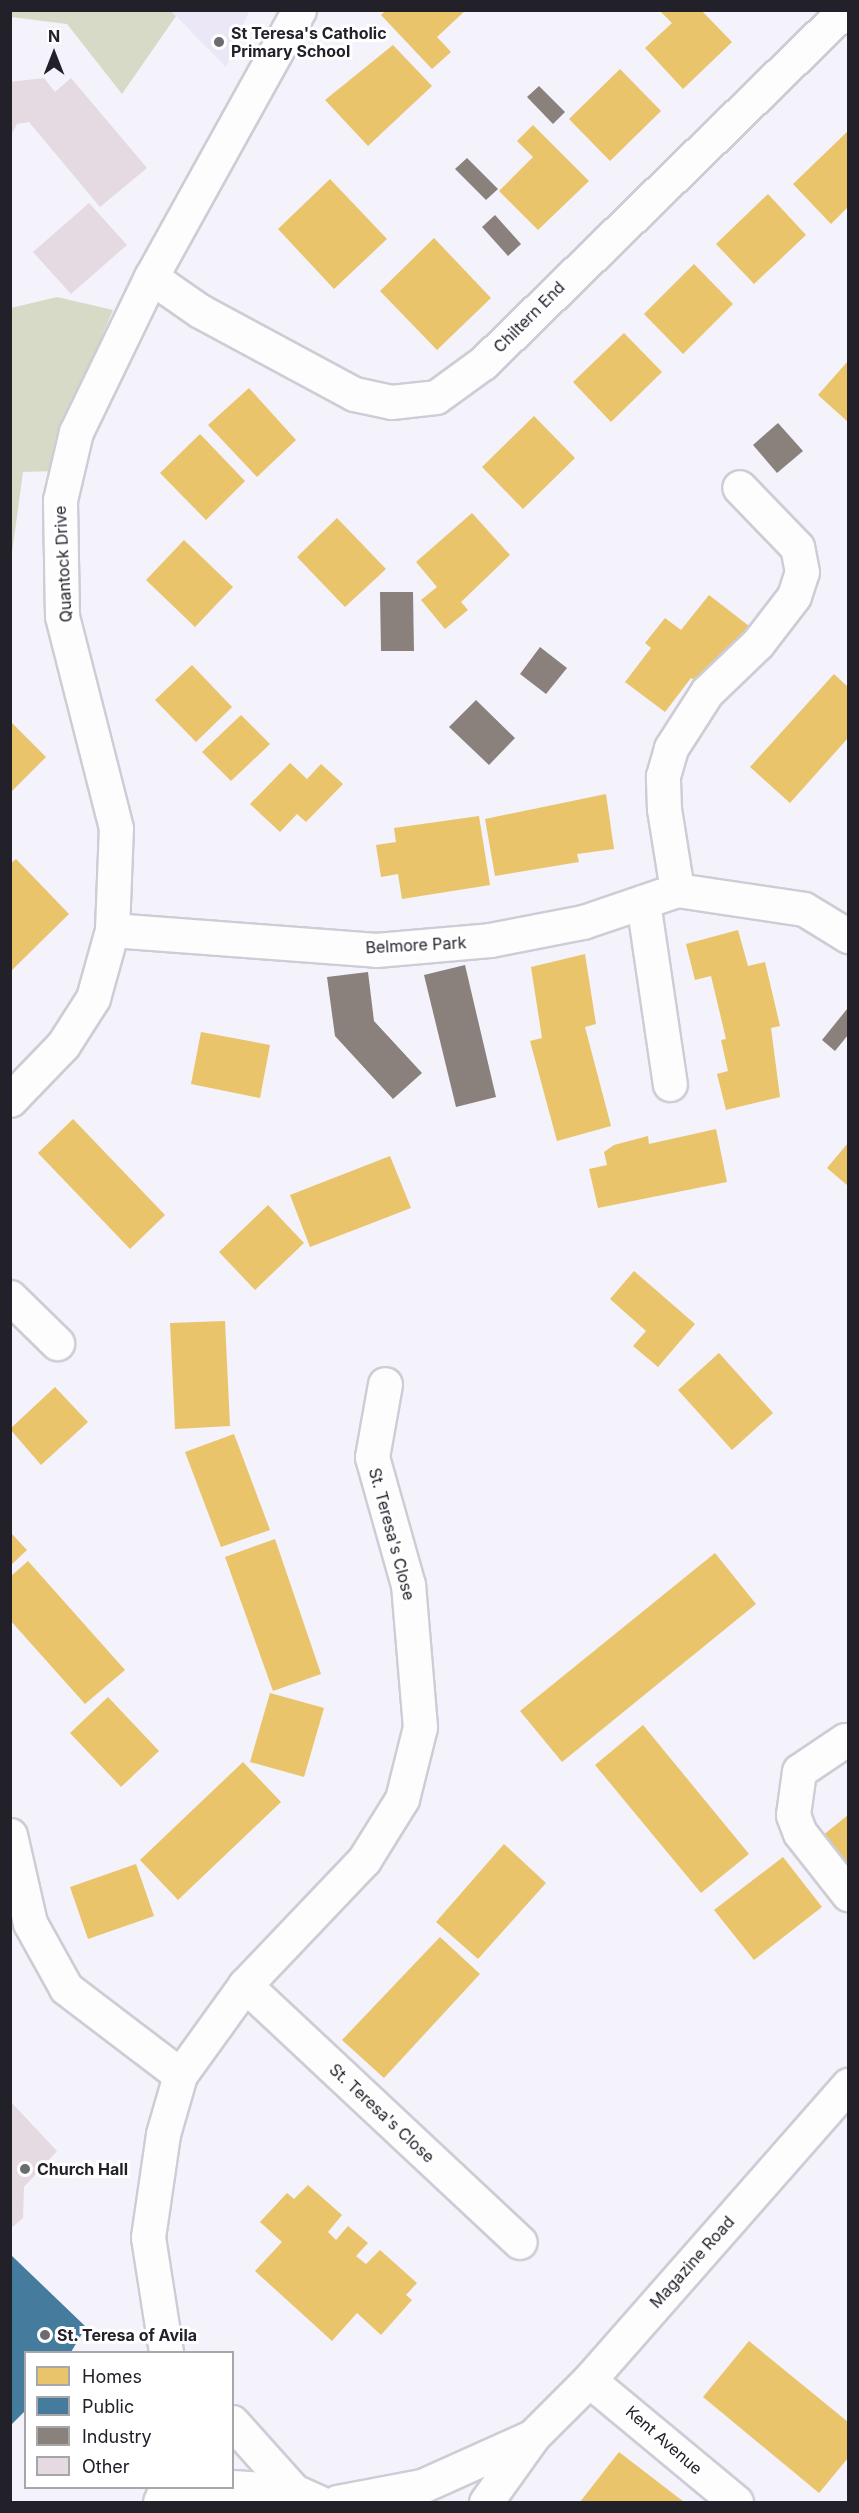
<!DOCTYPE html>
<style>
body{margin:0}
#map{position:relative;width:859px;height:2513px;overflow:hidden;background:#f4f2fa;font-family:Inter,sans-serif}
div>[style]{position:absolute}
.built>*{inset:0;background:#ebe7f6}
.green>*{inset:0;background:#d8dac8}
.homes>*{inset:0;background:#e9c46a}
.public>*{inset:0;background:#457b9d}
.industry>*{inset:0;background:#8a817c}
.building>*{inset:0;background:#e5d9e2}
.roads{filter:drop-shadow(2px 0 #ceccd4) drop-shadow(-2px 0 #ceccd4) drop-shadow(0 2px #ceccd4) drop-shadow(0 -2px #ceccd4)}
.street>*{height:33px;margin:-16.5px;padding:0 16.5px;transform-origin:16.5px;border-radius:16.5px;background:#fdfdfe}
.secondary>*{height:33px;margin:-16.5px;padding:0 16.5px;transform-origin:16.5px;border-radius:16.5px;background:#fdfdfe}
.primary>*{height:33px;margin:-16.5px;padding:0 16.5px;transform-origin:16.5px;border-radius:16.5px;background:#fdfdfe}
.dots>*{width:16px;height:16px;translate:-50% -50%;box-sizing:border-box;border:3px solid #fff;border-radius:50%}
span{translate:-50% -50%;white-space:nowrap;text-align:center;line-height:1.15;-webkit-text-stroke:6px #fff;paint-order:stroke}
.poi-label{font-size:16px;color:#222029;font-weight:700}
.left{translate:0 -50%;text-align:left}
.street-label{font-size:16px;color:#222029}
.frame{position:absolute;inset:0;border:12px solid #222029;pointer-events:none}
.legend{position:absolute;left:24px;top:2351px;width:210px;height:138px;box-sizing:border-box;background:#fff;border:2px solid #a7a6a9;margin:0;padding:8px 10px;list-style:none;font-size:18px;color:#222029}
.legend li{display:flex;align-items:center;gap:12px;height:30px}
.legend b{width:30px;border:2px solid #a7a6a9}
.north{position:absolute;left:24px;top:24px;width:60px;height:60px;-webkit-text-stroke:4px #fff;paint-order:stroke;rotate:0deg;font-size:16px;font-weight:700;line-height:24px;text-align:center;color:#222029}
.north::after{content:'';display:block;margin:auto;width:21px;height:27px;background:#222029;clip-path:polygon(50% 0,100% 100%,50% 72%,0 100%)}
</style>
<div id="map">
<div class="built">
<div style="clip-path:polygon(170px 11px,249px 11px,226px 67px,176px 16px)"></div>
</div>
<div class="green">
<div style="clip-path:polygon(11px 10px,170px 10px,176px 16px,122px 94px,67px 24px,11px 17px)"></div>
<div style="clip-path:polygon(57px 297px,113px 310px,66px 422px,53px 471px,23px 472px,11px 560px,11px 308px)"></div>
</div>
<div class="homes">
<div style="clip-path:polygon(386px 10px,466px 10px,437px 37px,451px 52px,432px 69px,381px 15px)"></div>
<div style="clip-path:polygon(659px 10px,701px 10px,732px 42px,683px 89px,645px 48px,672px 23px)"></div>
<div style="clip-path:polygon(393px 45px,432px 86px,368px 146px,325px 100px)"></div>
<div style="clip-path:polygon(620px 69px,661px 111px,610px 161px,569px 119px)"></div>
<div style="clip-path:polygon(533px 125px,589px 181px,538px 230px,499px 191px,533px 157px,517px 141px)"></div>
<div style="clip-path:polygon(848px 131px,848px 207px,831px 224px,793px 184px)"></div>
<div style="clip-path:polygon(330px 179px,387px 239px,334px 289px,278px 229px)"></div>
<div style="clip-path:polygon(768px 194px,806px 235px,754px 284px,716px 244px)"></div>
<div style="clip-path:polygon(434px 238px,491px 298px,437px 350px,380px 291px)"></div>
<div style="clip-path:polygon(694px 264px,733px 304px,683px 354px,644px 314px)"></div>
<div style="clip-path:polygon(624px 333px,662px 372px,611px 422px,573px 382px)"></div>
<div style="clip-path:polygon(848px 361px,848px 422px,818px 395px)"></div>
<div style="clip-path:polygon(249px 388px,296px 440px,257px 477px,208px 425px)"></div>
<div style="clip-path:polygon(534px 416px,575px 458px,523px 509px,482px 467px)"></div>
<div style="clip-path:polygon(200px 434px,245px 481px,206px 520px,160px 473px)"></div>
<div style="clip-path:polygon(472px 513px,510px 555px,461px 602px,468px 610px,445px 629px,421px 600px,437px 587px,416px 562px)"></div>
<div style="clip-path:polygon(337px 518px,386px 569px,345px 607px,297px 557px)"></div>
<div style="clip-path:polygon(184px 540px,233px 587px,195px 627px,146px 580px)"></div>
<div style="clip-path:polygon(709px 595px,749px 626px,702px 686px,691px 678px,665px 712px,625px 682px,651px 648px,645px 643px,665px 618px,681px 630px)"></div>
<div style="clip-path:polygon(192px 665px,232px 707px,196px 742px,155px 700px)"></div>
<div style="clip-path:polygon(834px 674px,848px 687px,848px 738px,790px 803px,750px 767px)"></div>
<div style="clip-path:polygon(241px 715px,270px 744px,231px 781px,202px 752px)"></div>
<div style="clip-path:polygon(10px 721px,46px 757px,10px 793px)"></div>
<div style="clip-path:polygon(290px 763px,307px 779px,321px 764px,343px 784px,306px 822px,297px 814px,280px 832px,250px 804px)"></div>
<div style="clip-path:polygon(606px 794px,614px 849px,577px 854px,579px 862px,495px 876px,485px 819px)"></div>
<div style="clip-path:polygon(479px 816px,490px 885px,402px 899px,398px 874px,381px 877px,376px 845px,396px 842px,394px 828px)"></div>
<div style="clip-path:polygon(16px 859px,69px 914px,12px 970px,10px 864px)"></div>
<div style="clip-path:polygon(738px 930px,748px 966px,765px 962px,780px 1026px,771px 1028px,780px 1097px,726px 1110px,717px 1074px,728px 1071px,721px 1040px,726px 1039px,711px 976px,695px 980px,686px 944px)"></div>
<div style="clip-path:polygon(585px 954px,596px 1024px,585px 1027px,611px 1126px,557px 1141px,530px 1041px,542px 1038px,531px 967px)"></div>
<div style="clip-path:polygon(201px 1032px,270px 1045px,260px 1098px,191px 1084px)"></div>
<div style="clip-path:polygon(73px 1119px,165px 1215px,130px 1249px,38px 1153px)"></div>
<div style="clip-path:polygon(716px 1129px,727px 1182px,598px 1208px,589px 1169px,607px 1165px,604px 1152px,614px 1145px,648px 1136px,649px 1144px)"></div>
<div style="clip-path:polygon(848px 1143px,848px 1186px,827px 1168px)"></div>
<div style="clip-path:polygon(390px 1156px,411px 1208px,310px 1247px,290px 1195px)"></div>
<div style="clip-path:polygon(268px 1205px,304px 1243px,255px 1290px,219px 1252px)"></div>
<div style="clip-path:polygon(634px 1271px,695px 1324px,658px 1367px,633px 1346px,646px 1331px,610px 1299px)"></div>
<div style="clip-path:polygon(225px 1321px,230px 1426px,175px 1429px,170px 1323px)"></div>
<div style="clip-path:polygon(719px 1353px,773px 1413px,732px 1450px,678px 1390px)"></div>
<div style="clip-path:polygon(55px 1387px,88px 1422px,41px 1465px,10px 1429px)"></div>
<div style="clip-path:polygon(234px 1434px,270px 1530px,221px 1547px,185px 1452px)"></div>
<div style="clip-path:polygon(10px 1532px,27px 1550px,10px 1566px)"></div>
<div style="clip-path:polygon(275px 1539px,321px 1674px,273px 1691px,225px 1557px)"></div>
<div style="clip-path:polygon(715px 1553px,756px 1604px,562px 1762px,520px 1711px)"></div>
<div style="clip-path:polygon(28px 1561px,125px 1670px,85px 1704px,10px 1620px,10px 1577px)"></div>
<div style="clip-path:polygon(270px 1693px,324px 1708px,304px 1777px,250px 1762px)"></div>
<div style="clip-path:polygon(108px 1697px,159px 1751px,121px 1787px,70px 1733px)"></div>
<div style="clip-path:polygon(643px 1725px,749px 1854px,701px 1893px,595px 1765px)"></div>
<div style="clip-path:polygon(243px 1762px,281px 1802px,178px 1900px,140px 1860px)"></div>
<div style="clip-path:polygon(848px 1815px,848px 1871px,822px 1836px)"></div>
<div style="clip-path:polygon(504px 1844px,546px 1883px,478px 1959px,436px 1922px)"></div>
<div style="clip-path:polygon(783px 1857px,822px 1907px,754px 1960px,714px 1910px)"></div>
<div style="clip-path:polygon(136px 1864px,154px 1916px,88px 1939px,70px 1887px)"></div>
<div style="clip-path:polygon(440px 1937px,480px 1974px,384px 2078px,342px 2040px)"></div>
<div style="clip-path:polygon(308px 2185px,342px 2215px,328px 2232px,336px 2240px,348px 2226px,368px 2243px,356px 2256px,366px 2264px,380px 2250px,417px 2283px,406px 2295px,412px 2300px,381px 2335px,357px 2313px,332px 2341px,255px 2271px,282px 2242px,260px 2222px,287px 2193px,294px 2199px)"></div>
<div style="clip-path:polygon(749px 2341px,848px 2422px,848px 2458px,819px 2493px,703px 2397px)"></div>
<div style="clip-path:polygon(619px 2452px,684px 2502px,580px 2502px)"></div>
</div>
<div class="public">
<div style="clip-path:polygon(10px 2254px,86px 2327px,71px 2352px,26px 2352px,26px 2410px,10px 2426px)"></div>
</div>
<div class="industry">
<div style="clip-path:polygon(539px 86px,565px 112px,553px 124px,527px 97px)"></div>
<div style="clip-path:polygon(467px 158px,498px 189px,486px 200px,455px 169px)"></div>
<div style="clip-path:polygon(495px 215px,521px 244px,508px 256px,482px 227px)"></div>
<div style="clip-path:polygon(778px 423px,803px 451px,777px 473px,753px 445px)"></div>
<div style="clip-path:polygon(380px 592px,413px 592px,414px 651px,381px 651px)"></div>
<div style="clip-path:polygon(540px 647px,567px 668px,546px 694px,520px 674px)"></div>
<div style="clip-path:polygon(476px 700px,515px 738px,489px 765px,449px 727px)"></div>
<div style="clip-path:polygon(465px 965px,496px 1097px,456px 1107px,424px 975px)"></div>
<div style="clip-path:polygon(368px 972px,374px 1021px,422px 1073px,393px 1099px,335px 1036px,327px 977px)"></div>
<div style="clip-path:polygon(847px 1009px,848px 1035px,835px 1051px,822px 1040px)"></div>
</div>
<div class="building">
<div style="clip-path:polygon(44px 78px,55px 92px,71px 78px,147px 168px,100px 207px,29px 122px,17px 124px,10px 137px,10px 82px)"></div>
<div style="clip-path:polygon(89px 203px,127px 245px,71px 294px,33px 252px)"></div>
<div style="clip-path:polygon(10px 2101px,57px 2151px,24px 2187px,23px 2218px,10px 2229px)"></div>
</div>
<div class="roads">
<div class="street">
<div style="left:151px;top:277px;width:60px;rotate:34.8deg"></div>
<div style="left:200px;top:311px;width:175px;rotate:28.3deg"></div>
<div style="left:354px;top:394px;width:38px;rotate:12deg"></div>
<div style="left:391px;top:402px;width:45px;rotate:-6.3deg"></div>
<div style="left:436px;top:397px;width:58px;rotate:-35.9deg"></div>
<div style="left:483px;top:363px;width:506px;rotate:-44.28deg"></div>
<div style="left:677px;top:890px;width:82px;rotate:-99.1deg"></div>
<div style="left:664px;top:809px;width:33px;rotate:-92deg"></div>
<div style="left:663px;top:776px;width:29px;rotate:-74deg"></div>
<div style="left:671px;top:748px;width:67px;rotate:-57.3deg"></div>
<div style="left:707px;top:692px;width:71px;rotate:-43.9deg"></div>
<div style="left:758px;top:643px;width:59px;rotate:-52.5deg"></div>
<div style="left:794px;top:596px;width:25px;rotate:-72deg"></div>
<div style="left:802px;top:572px;width:25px;rotate:-101deg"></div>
<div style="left:797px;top:547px;width:83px;rotate:-134deg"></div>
<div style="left:643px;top:902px;width:184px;rotate:81.6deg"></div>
<div style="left:112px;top:930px;width:265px;rotate:4.3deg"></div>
<div style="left:376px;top:950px;width:114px;rotate:-5deg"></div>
<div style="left:490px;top:940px;width:95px;rotate:-11deg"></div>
<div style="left:583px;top:922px;width:99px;rotate:-18.8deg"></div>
<div style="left:677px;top:890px;width:128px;rotate:8.5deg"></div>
<div style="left:804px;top:909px;width:52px;rotate:31.5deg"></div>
<div style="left:10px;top:1100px;width:76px;rotate:-46.1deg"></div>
<div style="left:63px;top:1045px;width:56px;rotate:-57.4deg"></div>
<div style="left:93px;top:998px;width:71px;rotate:-74.4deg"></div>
<div style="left:112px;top:930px;width:102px;rotate:-87.8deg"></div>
<div style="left:116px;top:828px;width:219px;rotate:-104.3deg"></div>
<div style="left:62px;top:616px;width:116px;rotate:-91deg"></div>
<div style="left:60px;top:500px;width:70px;rotate:-76.8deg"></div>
<div style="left:76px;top:432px;width:172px;rotate:-64.2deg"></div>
<div style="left:151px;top:277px;width:305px;rotate:-61deg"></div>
<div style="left:10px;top:1297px;width:66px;rotate:44.4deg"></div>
<div style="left:845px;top:1740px;width:55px;rotate:146deg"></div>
<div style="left:799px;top:1771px;width:44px;rotate:97.8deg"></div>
<div style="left:793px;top:1815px;width:19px;rotate:69deg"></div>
<div style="left:800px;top:1833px;width:78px;rotate:51.8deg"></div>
<div style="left:10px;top:1835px;width:90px;rotate:77.2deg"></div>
<div style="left:30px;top:1923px;width:74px;rotate:61deg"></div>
<div style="left:66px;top:1988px;width:143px;rotate:37.3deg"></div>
<div style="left:245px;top:1985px;width:376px;rotate:43.1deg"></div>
<div style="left:166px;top:2352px;width:116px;rotate:-98.9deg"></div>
<div style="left:148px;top:2237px;width:104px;rotate:-81.7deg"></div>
<div style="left:163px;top:2134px;width:61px;rotate:-73.9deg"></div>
<div style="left:180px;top:2075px;width:111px;rotate:-54.2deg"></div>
<div style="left:245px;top:1985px;width:173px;rotate:-46.4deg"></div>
<div style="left:364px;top:1860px;width:72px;rotate:-58.1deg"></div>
<div style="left:402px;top:1799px;width:74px;rotate:-76deg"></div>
<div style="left:420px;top:1727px;width:143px;rotate:-94.8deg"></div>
<div style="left:408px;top:1585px;width:133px;rotate:-105.7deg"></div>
<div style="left:372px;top:1457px;width:74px;rotate:-79.9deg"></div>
<div style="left:589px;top:2380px;width:191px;rotate:39.7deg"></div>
<div style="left:232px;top:2422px;width:93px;rotate:48.1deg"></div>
<div style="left:160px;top:2502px;width:15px;rotate:-67deg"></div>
</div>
<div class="secondary">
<div style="left:337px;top:2502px;width:86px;rotate:-10.7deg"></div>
<div style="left:422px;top:2486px;width:122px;rotate:-24.2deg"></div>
<div style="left:486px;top:2502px;width:81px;rotate:-54.5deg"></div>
<div style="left:533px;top:2436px;width:79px;rotate:-45deg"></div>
<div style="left:589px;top:2380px;width:393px;rotate:-48.7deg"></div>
</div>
<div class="primary">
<div style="left:232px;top:2487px;width:62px;rotate:3.7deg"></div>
<div style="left:294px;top:2491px;width:27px;rotate:24deg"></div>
<div style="left:182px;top:2502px;width:48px;rotate:-16.9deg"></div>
</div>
</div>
<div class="dots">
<div style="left:219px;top:42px;background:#6c6a72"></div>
<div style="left:25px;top:2169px;background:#6c6a72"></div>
<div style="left:45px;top:2335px;background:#6c6a72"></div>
</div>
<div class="poi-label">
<span class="left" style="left:231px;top:42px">St Teresa's Catholic<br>Primary School</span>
<span class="left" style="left:37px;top:2169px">Church Hall</span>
<span class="left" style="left:57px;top:2335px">St. Teresa of Avila</span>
</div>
<div class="street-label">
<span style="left:529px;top:317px;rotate:-45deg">Chiltern End</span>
<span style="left:63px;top:564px;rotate:-93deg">Quantock Drive</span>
<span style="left:416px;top:945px;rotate:-3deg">Belmore Park</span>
<span style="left:392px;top:1534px;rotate:75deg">St. Teresa's Close</span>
<span style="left:382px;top:2113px;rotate:43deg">St. Teresa's Close</span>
<span style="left:692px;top:2262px;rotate:-48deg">Magazine Road</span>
<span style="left:664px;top:2440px;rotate:41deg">Kent Avenue</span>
</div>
<div class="frame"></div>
<ul class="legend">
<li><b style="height:16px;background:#e9c46a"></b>Homes</li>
<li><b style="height:16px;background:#457b9d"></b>Public</li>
<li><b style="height:16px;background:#8a817c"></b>Industry</li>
<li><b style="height:16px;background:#e5d9e2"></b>Other</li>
</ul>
<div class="north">N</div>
</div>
